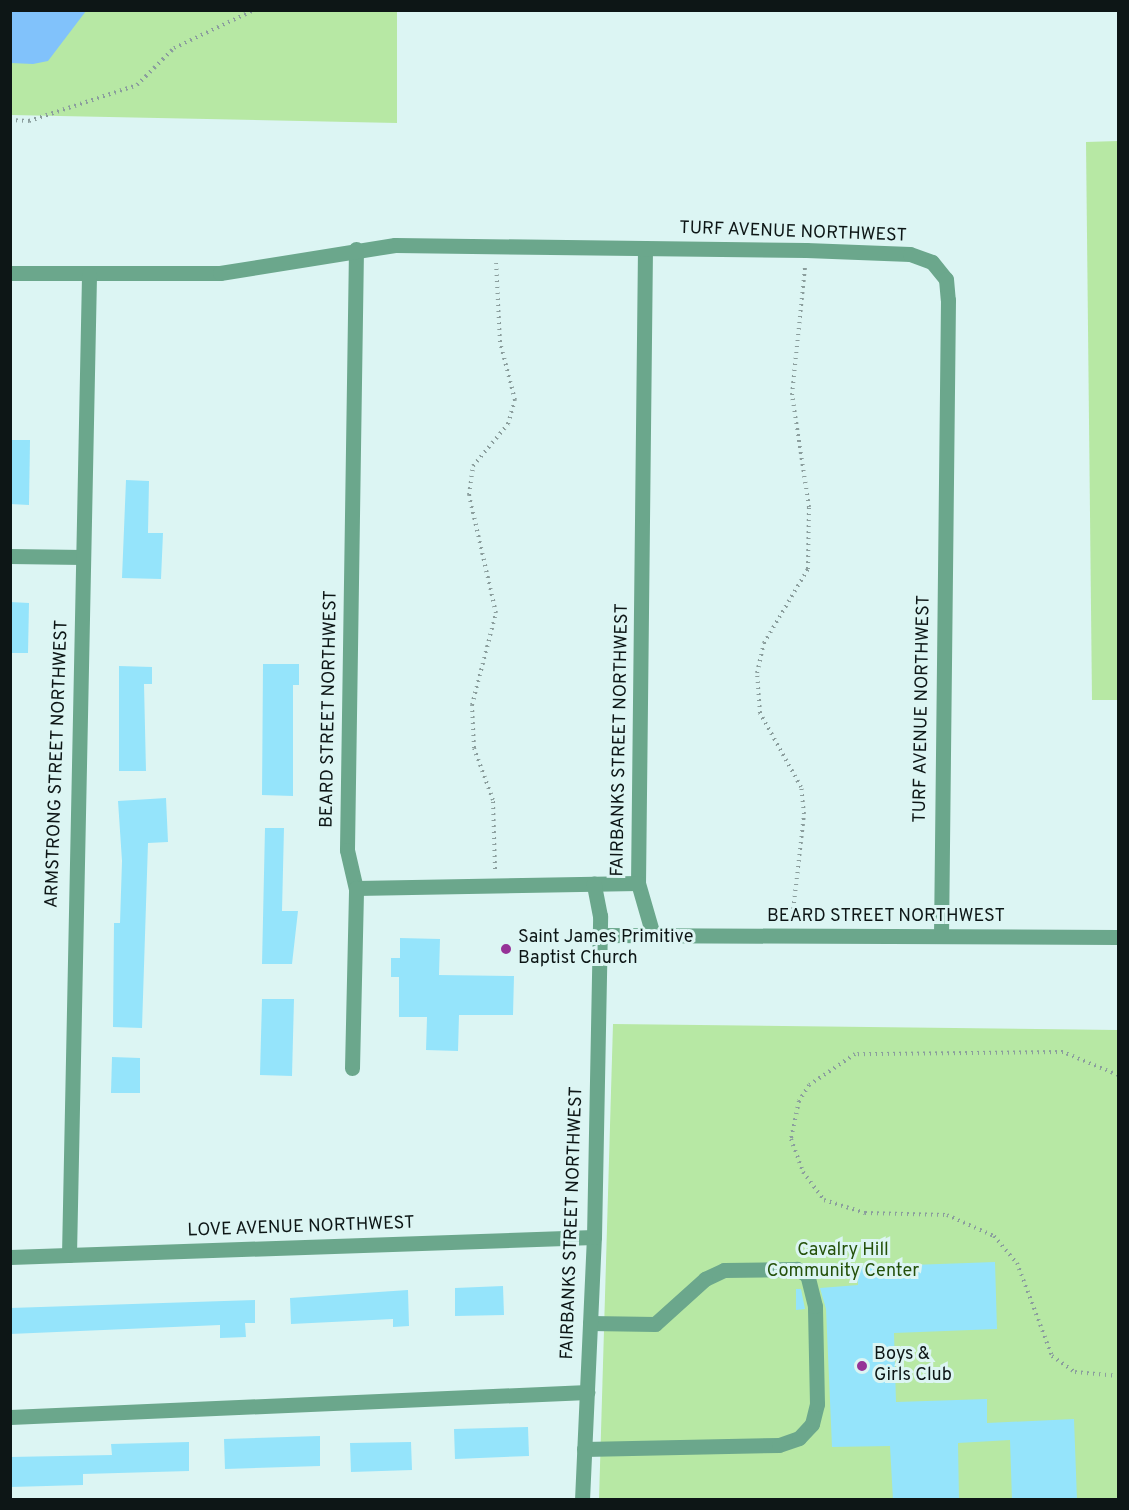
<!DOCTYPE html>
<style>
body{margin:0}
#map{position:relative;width:1129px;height:1510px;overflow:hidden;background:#dcf5f3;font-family:Overpass,sans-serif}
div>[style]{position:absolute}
.green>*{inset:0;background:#b7e8a4}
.water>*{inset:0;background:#81c2fb}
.building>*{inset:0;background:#95e4fb}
.path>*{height:4px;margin-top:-2px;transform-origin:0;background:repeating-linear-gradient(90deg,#8b9e9d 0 1.5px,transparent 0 6px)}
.minor>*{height:15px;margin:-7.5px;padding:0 7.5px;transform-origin:7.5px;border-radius:7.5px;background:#6ba78c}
.dots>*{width:16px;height:16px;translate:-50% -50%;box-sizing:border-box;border:3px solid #dcf5f3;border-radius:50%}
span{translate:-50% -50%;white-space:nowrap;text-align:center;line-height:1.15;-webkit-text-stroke:6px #dcf5f3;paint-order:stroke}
.street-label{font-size:18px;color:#0d1616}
.poi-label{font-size:18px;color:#0d1616}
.left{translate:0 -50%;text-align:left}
.park-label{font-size:18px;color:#24500a}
.frame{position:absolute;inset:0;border:12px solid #0d1616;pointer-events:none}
</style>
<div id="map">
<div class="green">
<div style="clip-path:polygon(11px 11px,397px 11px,397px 123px,11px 115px)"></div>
<div style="clip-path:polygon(1118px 141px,1118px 700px,1092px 700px,1086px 142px)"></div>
<div style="clip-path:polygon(613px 1024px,1118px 1030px,1118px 1499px,599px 1500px)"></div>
</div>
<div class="water">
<div style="clip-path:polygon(10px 11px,11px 10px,86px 11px,48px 61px,33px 64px,11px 63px)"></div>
</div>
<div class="building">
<div style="clip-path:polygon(10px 440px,30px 440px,29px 505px,10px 504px)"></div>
<div style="clip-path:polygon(126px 480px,149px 481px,148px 533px,163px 533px,161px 579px,122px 578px)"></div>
<div style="clip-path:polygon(10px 602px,29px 603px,28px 653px,10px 653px)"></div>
<div style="clip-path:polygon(263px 664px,299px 664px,299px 685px,293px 685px,293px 796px,262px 795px)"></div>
<div style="clip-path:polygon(119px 666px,152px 667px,152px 684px,144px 684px,146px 771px,119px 771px)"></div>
<div style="clip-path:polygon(166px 798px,168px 842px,148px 843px,142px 1028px,113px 1027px,114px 923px,120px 923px,122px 861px,118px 801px)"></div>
<div style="clip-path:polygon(265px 828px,284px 828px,282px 911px,298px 911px,292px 964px,262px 964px)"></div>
<div style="clip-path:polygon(400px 938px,440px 939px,439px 975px,514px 976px,513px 1015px,459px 1015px,458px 1051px,426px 1050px,427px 1017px,399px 1017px,399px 977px,391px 977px,391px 958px,400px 958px)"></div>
<div style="clip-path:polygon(262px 999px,294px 999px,292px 1076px,260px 1075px)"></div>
<div style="clip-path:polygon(112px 1057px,140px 1058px,140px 1093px,111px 1093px)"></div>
<div style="clip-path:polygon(995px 1262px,997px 1329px,894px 1333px,896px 1402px,987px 1399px,987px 1423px,1074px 1419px,1077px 1500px,1012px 1500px,1010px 1440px,958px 1443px,959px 1500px,893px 1500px,890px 1446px,832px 1447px,826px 1309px,820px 1288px,858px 1285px,857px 1267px)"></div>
<div style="clip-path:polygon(503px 1286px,504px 1315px,455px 1316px,455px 1288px)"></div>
<div style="clip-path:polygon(796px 1289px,801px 1289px,805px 1309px,796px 1310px)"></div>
<div style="clip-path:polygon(408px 1290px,409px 1326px,393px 1327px,393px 1319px,291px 1324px,290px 1298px)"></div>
<div style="clip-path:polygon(255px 1300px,255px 1323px,245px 1323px,246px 1337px,220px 1338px,220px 1325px,10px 1334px,10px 1308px)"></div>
<div style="clip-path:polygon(528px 1427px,529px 1456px,455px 1459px,454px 1429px)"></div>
<div style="clip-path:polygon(320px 1436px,320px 1466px,225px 1469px,224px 1439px)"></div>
<div style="clip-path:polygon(189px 1442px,189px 1471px,83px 1474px,83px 1485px,10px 1487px,10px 1457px,112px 1455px,111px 1444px)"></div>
<div style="clip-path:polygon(411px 1442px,412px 1470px,351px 1472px,350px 1443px)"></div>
</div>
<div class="path">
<div style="left:10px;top:120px;width:19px;rotate:3deg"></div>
<div style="left:29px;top:121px;width:114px;rotate:-18.4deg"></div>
<div style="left:137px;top:85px;width:52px;rotate:-45deg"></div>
<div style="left:174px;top:48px;width:89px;rotate:-25.4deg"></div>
<div style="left:495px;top:869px;width:69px;rotate:-91.7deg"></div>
<div style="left:493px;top:800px;width:55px;rotate:-110.1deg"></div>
<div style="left:474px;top:748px;width:43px;rotate:-92.7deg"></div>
<div style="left:472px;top:705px;width:95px;rotate:-75.4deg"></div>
<div style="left:496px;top:613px;width:121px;rotate:-102.9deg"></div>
<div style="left:469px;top:495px;width:29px;rotate:-82deg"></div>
<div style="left:473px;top:466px;width:55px;rotate:-50.2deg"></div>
<div style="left:508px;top:424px;width:25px;rotate:-74deg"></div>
<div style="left:515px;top:400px;width:60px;rotate:-104.5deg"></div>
<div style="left:500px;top:342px;width:79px;rotate:-92.9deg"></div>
<div style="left:792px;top:921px;width:108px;rotate:-83.6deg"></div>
<div style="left:804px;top:814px;width:27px;rotate:-96deg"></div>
<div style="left:801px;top:787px;width:85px;rotate:-119deg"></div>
<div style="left:760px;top:713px;width:40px;rotate:-94.3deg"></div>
<div style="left:757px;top:673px;width:31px;rotate:-77deg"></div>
<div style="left:764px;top:643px;width:86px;rotate:-59.3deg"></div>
<div style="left:808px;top:569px;width:62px;rotate:-89.1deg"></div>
<div style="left:809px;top:507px;width:113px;rotate:-98.6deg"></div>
<div style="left:792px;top:395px;width:130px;rotate:-84.2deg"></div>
<div style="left:1118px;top:1075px;width:60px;rotate:-157.3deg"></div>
<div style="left:1063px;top:1052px;width:208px;rotate:179.4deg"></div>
<div style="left:855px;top:1054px;width:55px;rotate:146deg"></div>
<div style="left:809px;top:1085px;width:19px;rotate:122deg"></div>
<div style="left:799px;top:1101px;width:39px;rotate:102deg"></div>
<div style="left:791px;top:1139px;width:35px;rotate:70deg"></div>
<div style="left:803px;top:1172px;width:35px;rotate:53deg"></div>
<div style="left:824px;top:1200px;width:43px;rotate:17.6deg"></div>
<div style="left:865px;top:1213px;width:82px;rotate:1.4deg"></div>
<div style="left:947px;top:1215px;width:51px;rotate:24.1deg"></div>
<div style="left:994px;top:1236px;width:35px;rotate:50deg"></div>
<div style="left:1017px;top:1263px;width:99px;rotate:69.4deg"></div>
<div style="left:1052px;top:1356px;width:28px;rotate:35deg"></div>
<div style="left:1075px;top:1372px;width:43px;rotate:5.3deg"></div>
</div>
<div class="minor">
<div style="left:645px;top:248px;width:635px;rotate:90.63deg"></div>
<div style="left:638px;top:883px;width:54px;rotate:73.9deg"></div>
<div style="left:356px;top:249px;width:601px;rotate:90.86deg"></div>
<div style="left:347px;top:850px;width:39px;rotate:77deg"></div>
<div style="left:10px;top:273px;width:210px"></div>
<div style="left:220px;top:273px;width:177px;rotate:-9.1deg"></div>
<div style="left:395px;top:245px;width:411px;rotate:0.7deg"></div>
<div style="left:806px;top:250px;width:104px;rotate:2.2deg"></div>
<div style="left:910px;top:254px;width:23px;rotate:20deg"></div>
<div style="left:932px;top:262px;width:22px;rotate:51deg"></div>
<div style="left:946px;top:279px;width:21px;rotate:85deg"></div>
<div style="left:948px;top:300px;width:636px;rotate:90.63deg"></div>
<div style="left:10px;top:556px;width:73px;rotate:0.8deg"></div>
<div style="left:356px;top:888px;width:282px;rotate:-1deg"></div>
<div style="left:599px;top:935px;width:519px;rotate:0.22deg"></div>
<div style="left:352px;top:1068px;width:180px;rotate:-88.7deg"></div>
<div style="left:69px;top:1255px;width:981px;rotate:-88.83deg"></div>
<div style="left:10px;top:1257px;width:584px;rotate:-1.96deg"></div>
<div style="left:10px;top:1417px;width:578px;rotate:-2.48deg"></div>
<div style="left:584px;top:1449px;width:195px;rotate:-1.2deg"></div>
<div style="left:779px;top:1445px;width:21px;rotate:-19deg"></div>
<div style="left:799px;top:1438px;width:19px;rotate:-47deg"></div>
<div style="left:812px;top:1424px;width:21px;rotate:-76deg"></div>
<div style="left:817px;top:1404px;width:98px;rotate:-91.2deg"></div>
<div style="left:815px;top:1306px;width:32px;rotate:-104deg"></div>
<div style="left:807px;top:1275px;width:12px;rotate:-149deg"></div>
<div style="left:797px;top:1269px;width:73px;rotate:179.2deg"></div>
<div style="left:724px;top:1270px;width:21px;rotate:155deg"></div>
<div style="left:705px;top:1279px;width:67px;rotate:138deg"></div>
<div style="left:655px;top:1324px;width:65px;rotate:-179.1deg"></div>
<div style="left:582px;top:1500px;width:263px;rotate:-87.4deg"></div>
<div style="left:594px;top:1237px;width:321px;rotate:-88.9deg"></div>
<div style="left:600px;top:916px;width:33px;rotate:-101deg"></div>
</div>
<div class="dots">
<div style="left:506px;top:949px;background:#963297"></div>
<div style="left:862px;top:1366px;background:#963297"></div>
</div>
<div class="street-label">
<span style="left:793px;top:233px;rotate:2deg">TURF AVENUE NORTHWEST</span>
<span style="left:330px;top:709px;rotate:-89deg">BEARD STREET NORTHWEST</span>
<span style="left:923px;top:709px;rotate:-89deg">TURF AVENUE NORTHWEST</span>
<span style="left:621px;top:740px;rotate:-89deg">FAIRBANKS STREET NORTHWEST</span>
<span style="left:58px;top:764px;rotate:-88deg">ARMSTRONG STREET NORTHWEST</span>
<span style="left:886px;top:917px">BEARD STREET NORTHWEST</span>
<span style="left:573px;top:1223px;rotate:-88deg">FAIRBANKS STREET NORTHWEST</span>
<span style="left:301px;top:1228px;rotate:-2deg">LOVE AVENUE NORTHWEST</span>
</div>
<div class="poi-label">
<span class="left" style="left:518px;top:949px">Saint James Primitive<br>Baptist Church</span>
<span class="left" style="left:874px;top:1366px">Boys &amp;<br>Girls Club</span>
</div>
<div class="park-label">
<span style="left:843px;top:1262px">Cavalry Hill<br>Community Center</span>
</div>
<div class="frame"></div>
</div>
